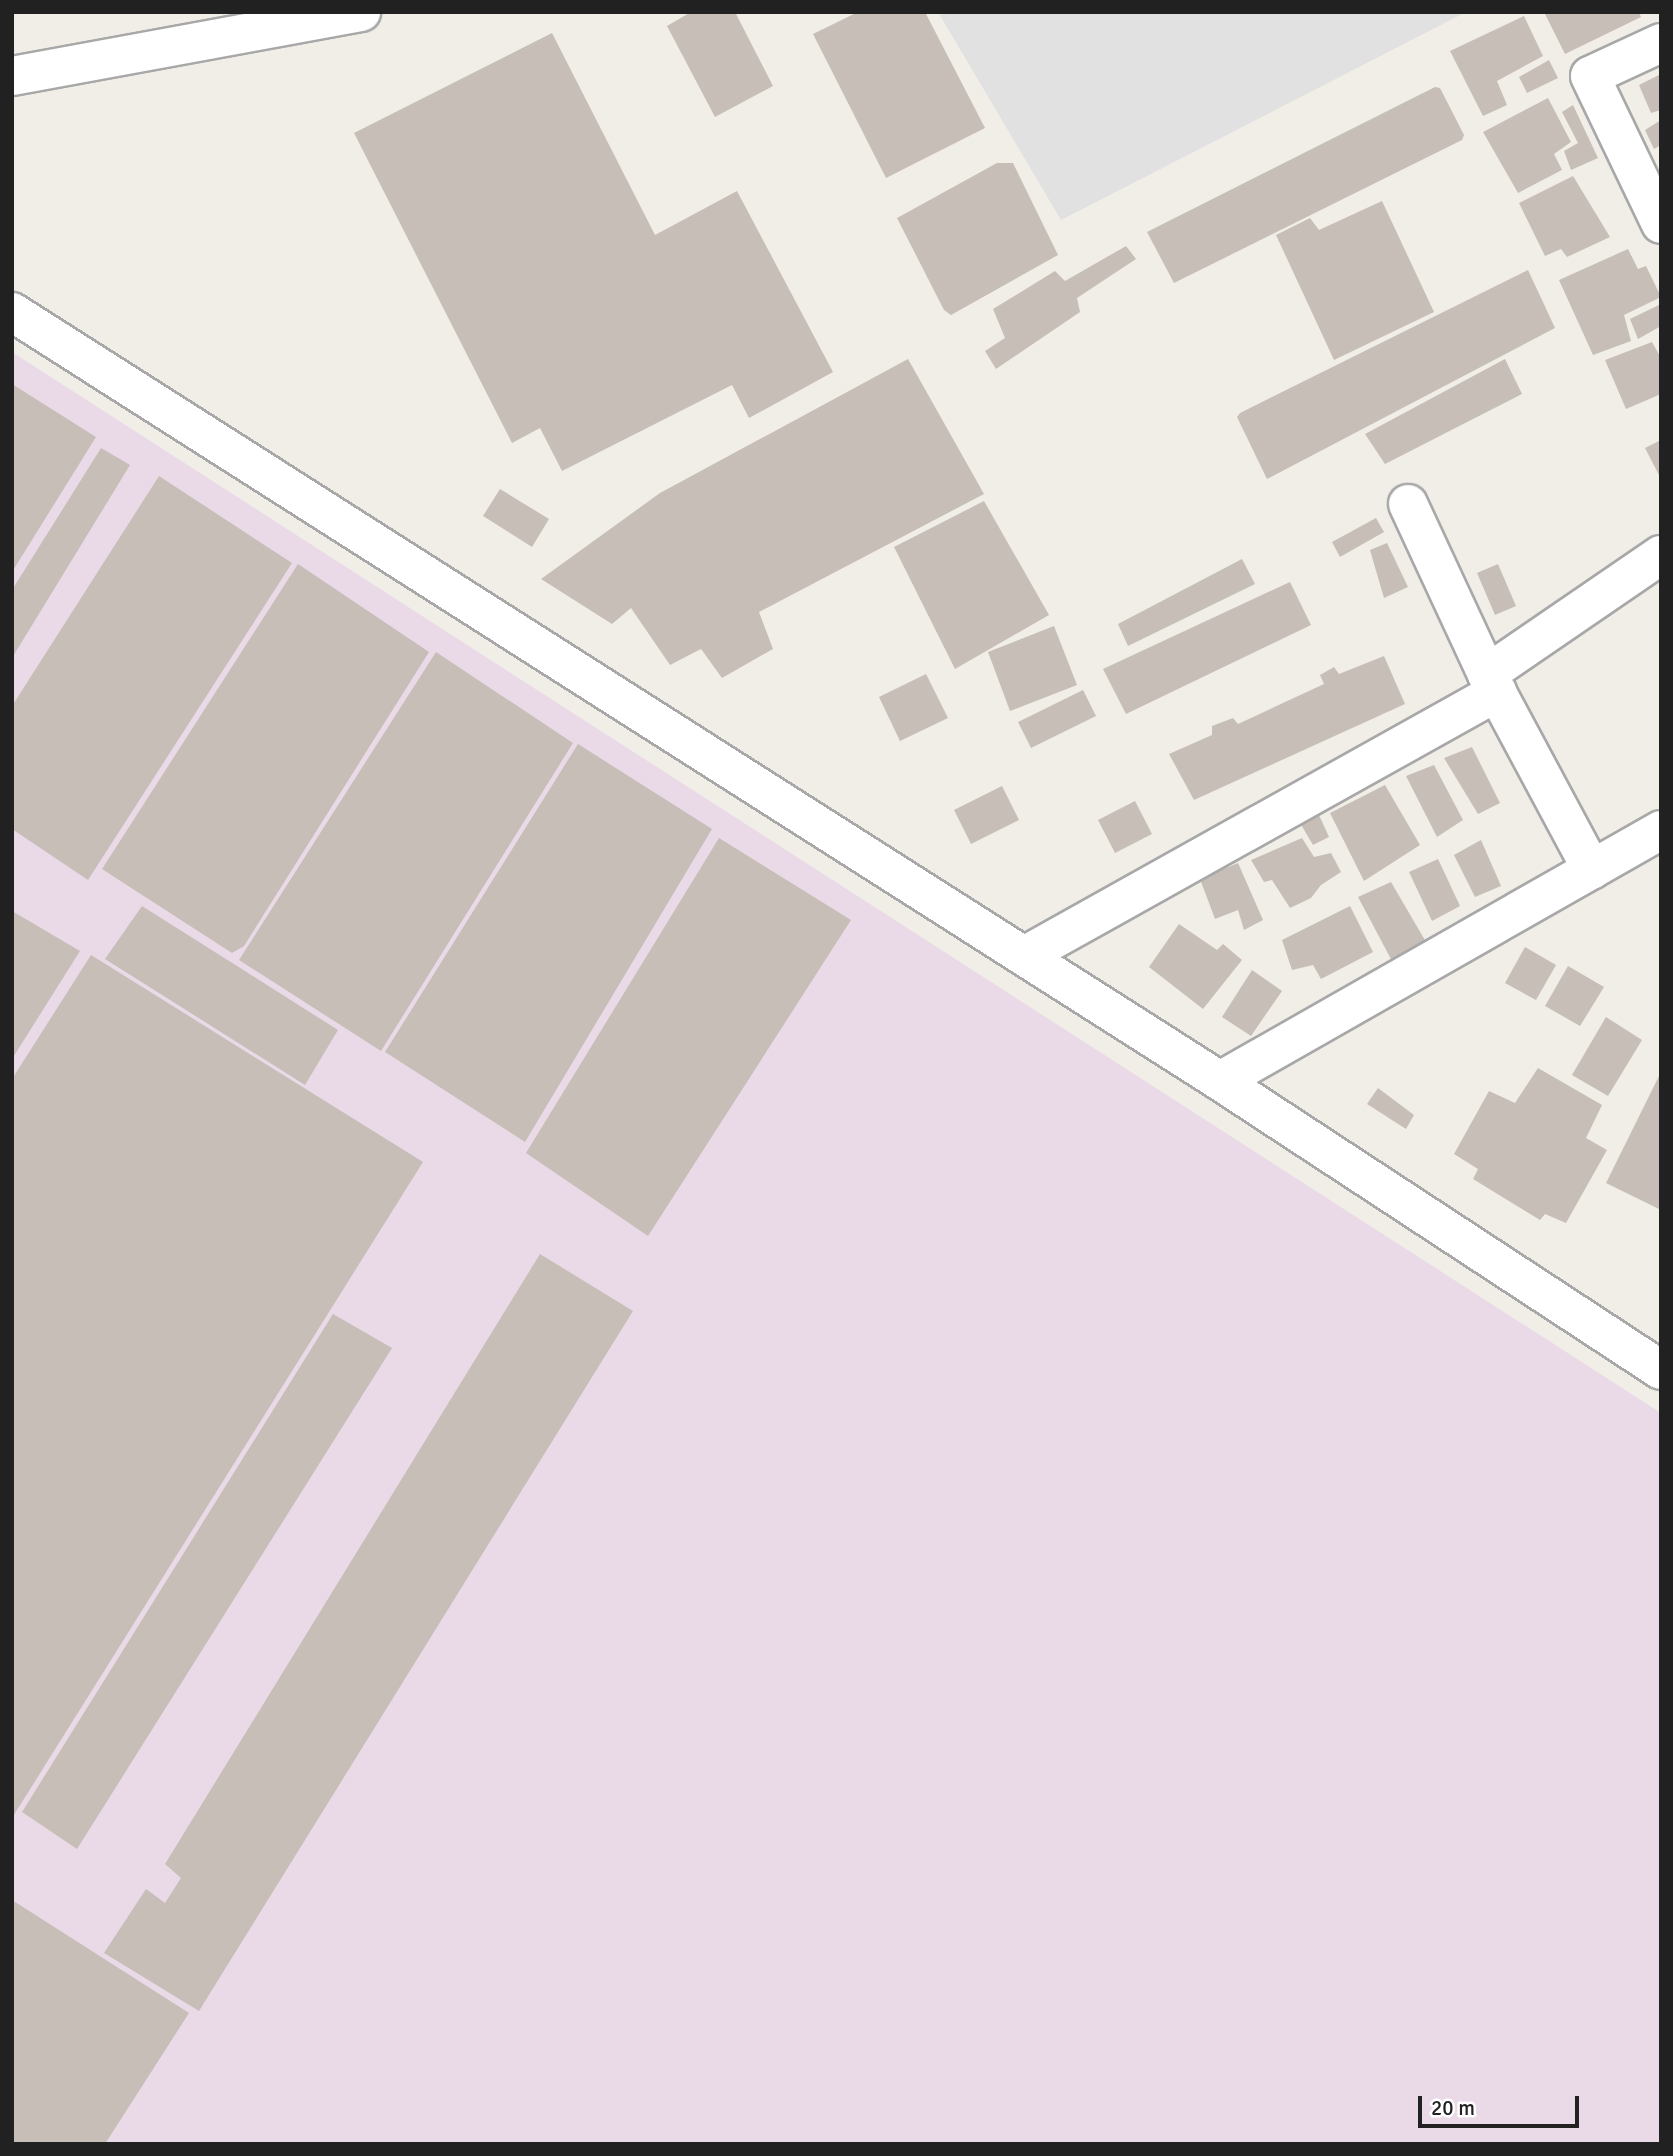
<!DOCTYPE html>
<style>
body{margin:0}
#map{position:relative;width:1673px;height:2156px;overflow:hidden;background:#f1eee8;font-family:Signika,sans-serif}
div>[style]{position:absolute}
.industrial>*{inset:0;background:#eadae8}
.parking>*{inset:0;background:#e1e1e1}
.building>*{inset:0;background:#c6beb7}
.roads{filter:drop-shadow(2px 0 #a8a8a8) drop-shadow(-2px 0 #a8a8a8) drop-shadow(0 2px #a8a8a8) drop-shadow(0 -2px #a8a8a8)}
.minor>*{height:38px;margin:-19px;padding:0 19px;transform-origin:19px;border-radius:19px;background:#fff}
.tertiary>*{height:38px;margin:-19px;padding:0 19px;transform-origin:19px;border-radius:19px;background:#fff}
span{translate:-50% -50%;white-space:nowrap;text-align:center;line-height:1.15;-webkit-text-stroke:5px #fff;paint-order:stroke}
.frame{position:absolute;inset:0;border:14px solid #212121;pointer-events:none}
.scale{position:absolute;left:1418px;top:2096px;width:161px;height:32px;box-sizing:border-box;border:4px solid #212121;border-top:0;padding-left:9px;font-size:21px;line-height:24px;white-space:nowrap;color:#212121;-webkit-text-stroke:5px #fff;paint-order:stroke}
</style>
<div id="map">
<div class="industrial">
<div style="clip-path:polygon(12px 352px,1661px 1413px,1661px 2144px,12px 2144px)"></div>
</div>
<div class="parking">
<div style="clip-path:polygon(938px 12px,1466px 12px,1061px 220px)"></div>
</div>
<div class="building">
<div style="clip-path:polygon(691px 12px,735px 12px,773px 86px,715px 117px,667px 26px)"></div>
<div style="clip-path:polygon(858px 12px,925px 12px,985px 128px,886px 178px,813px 34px)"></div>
<div style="clip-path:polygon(1544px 12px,1639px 12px,1641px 17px,1565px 54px)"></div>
<div style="clip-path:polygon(1524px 16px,1543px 56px,1497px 81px,1507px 105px,1483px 116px,1450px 51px)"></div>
<div style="clip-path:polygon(552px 33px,655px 235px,737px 191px,833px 372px,749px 418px,732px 385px,562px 471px,540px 428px,512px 443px,354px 133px)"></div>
<div style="clip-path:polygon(1549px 60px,1558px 78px,1527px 93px,1519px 77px)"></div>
<div style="clip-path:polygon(1661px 74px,1661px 110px,1651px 113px,1639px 85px)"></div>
<div style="clip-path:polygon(1435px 87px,1440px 88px,1464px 135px,1462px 140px,1174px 283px,1147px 232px)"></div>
<div style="clip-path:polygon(1548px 98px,1571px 142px,1554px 154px,1562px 170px,1518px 193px,1483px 132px)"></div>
<div style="clip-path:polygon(1573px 105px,1598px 158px,1571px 170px,1564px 151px,1578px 143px,1562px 112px)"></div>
<div style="clip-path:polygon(1661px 120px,1661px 145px,1654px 149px,1645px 130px)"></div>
<div style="clip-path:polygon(997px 163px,1013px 163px,1058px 255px,951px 315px,944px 310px,897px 218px)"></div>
<div style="clip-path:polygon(1573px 176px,1610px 237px,1567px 257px,1561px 249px,1545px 256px,1519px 203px)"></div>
<div style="clip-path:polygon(1382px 201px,1434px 312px,1334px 360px,1276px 235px,1310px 218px,1319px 230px)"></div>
<div style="clip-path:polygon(1126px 246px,1136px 259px,1077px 298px,1080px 312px,996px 369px,985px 351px,1005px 338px,993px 309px,1055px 271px,1065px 281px)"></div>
<div style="clip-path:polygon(1628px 249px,1638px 269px,1646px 266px,1661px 297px,1624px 315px,1631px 341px,1593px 355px,1559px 280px)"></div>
<div style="clip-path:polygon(1528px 270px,1555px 328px,1267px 479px,1237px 417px,1240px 413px)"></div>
<div style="clip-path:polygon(1661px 304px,1661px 326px,1638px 339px,1630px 319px)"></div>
<div style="clip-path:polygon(1652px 342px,1661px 358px,1661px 394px,1626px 409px,1605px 360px)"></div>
<div style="clip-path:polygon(908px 359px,984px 494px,759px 612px,773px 649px,722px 678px,701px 649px,670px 665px,631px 608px,612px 624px,541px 579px,660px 493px)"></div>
<div style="clip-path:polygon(1505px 359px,1522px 394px,1385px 464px,1365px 434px)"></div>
<div style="clip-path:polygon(12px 384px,96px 437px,12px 572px)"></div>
<div style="clip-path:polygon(1661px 440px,1661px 479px,1645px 448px)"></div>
<div style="clip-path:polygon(101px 448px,130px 465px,12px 658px,12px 590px)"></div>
<div style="clip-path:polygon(159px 476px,292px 563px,88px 880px,12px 829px,12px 706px)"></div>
<div style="clip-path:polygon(500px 489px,549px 519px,532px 547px,483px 516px)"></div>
<div style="clip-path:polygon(984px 501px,1049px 615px,955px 669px,894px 547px)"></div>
<div style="clip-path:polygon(1376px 518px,1384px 532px,1340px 557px,1332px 542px)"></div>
<div style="clip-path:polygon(1387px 543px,1408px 587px,1384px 598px,1370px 550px)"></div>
<div style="clip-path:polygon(1242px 559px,1255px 584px,1128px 646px,1118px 624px)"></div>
<div style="clip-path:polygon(298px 564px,429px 652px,244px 946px,232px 953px,102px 869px)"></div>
<div style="clip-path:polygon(1498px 564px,1516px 606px,1495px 615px,1477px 573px)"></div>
<div style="clip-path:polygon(1290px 582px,1311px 625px,1126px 714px,1103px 669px)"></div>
<div style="clip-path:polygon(1054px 626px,1077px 685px,1010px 711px,988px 652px)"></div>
<div style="clip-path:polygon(436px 652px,573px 743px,381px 1051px,239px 960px)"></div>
<div style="clip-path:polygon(1384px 656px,1405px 704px,1194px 800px,1169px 754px,1212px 735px,1212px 726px,1233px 718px,1238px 724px,1324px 684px,1320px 675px,1334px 667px,1339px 674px)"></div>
<div style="clip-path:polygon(926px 674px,948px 718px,900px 741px,879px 697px)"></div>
<div style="clip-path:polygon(1083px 690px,1096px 716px,1031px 748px,1018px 722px)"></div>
<div style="clip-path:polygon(578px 744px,712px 829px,525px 1142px,385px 1052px)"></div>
<div style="clip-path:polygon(1472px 747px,1500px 803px,1478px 814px,1444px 758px)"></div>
<div style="clip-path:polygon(1434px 765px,1463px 820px,1437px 837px,1406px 776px)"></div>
<div style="clip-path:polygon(1385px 785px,1420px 845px,1364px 881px,1330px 813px)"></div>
<div style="clip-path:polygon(1002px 786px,1019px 820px,971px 844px,954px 810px)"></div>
<div style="clip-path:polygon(1135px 801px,1152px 834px,1115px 853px,1098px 820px)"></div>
<div style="clip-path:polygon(1319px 815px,1329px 837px,1313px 845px,1300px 823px)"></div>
<div style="clip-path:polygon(719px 838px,851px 920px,648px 1236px,526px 1153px)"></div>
<div style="clip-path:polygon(1302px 838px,1314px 857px,1331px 853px,1341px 872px,1321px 885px,1311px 898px,1290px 908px,1272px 880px,1264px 882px,1251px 860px)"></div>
<div style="clip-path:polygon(1481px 840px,1501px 886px,1475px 897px,1454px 855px)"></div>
<div style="clip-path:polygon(1438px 859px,1460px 906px,1432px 921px,1409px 872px)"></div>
<div style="clip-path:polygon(1238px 863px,1263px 920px,1244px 930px,1238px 910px,1215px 919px,1200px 879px)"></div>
<div style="clip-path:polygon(1391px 882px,1426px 942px,1392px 961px,1358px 897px)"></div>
<div style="clip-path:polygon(142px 906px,338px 1030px,305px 1085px,105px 959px)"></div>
<div style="clip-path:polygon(1350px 906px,1373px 952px,1321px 979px,1313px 965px,1292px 970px,1282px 940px)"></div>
<div style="clip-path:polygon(12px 911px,80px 951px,12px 1059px)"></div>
<div style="clip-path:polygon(1179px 924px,1217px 950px,1223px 944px,1242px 960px,1203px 1009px,1149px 967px)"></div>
<div style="clip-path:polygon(1525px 947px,1556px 965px,1536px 1000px,1505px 983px)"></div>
<div style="clip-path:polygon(91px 955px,423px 1162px,12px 1818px,12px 1079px)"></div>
<div style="clip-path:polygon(1568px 966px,1604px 987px,1580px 1026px,1545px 1006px)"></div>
<div style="clip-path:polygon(1252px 970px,1282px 991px,1251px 1036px,1222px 1017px)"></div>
<div style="clip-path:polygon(1606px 1017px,1642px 1040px,1608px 1096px,1572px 1075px)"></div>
<div style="clip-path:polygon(1538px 1068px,1602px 1105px,1586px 1138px,1607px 1150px,1566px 1223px,1545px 1214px,1540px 1220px,1473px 1179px,1478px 1169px,1454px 1154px,1489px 1091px,1515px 1103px)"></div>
<div style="clip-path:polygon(1661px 1072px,1661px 1210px,1606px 1183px)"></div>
<div style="clip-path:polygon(1378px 1088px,1414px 1115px,1406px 1129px,1367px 1104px)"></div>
<div style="clip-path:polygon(540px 1254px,633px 1311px,199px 2011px,104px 1953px,146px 1889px,165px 1903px,181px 1878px,165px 1864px)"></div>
<div style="clip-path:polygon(333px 1314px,392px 1348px,77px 1849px,22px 1812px)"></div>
<div style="clip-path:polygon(12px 1900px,189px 2013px,105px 2144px,12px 2144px)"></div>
</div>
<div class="roads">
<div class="minor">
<div style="left:1661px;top:43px;width:78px;rotate:155.1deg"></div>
<div style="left:1590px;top:76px;width:164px;rotate:64.4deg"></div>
<div style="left:12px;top:76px;width:355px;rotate:-10.4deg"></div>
<div style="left:1408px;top:504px;width:187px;rotate:65.1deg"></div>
<div style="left:1487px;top:674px;width:222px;rotate:61.8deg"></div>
<div style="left:1487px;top:674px;width:211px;rotate:-34.4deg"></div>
<div style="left:1024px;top:956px;width:542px;rotate:-29.17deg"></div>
<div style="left:1220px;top:1081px;width:507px;rotate:-29.65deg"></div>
</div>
<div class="tertiary">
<div style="left:12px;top:312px;width:1432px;rotate:32.48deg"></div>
<div style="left:1220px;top:1081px;width:527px;rotate:33.24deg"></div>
</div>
</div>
<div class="frame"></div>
<div class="scale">20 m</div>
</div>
